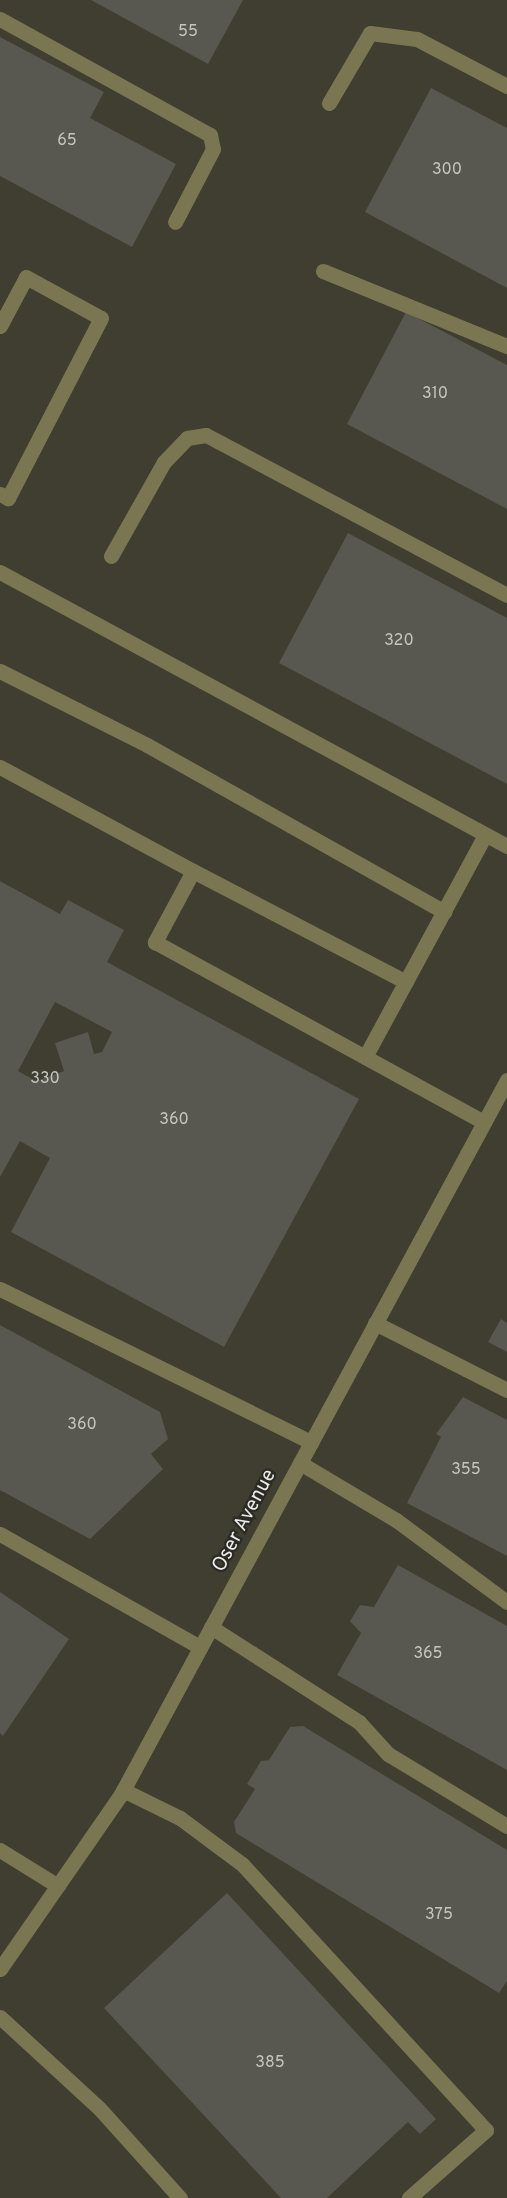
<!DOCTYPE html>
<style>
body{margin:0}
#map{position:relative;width:507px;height:2198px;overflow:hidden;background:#35342e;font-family:Overpass,sans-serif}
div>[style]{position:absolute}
.built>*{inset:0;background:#3f3e31}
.building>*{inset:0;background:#585750}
.minor>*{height:15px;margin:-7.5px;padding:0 7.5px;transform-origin:7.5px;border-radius:7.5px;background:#7b7652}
span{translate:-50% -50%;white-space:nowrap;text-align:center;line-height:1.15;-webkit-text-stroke:4.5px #2b2a24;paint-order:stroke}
.number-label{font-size:16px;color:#c6c6c1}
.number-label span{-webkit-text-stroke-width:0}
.street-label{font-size:20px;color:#ebebe7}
</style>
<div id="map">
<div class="built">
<div style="clip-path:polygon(0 0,507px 0,507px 2198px,0 2198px)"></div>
</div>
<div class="building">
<div style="clip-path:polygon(91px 0,243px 0,208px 64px)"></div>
<div style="clip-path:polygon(0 37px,104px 92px,90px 118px,176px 164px,132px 247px,0 176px)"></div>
<div style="clip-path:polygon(431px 88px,507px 128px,507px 288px,365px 212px)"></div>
<div style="clip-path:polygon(406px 312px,507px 365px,507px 509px,347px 424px)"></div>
<div style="clip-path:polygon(348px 533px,507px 618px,507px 784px,279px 663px)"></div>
<div style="clip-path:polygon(evenodd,0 881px,60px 914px,68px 900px,124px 930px,107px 962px,359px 1099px,224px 1347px,11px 1232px,50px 1158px,20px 1141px,0 1177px,0 881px,55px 1002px,112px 1032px,102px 1052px,94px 1054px,88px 1032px,55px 1043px,64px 1071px,36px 1081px,18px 1071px,55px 1002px)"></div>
<div style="clip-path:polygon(501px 1319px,507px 1323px,507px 1352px,488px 1342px)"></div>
<div style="clip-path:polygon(0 1325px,160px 1412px,168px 1439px,151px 1454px,163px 1469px,90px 1539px,0 1490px)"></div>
<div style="clip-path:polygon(463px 1397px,507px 1420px,507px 1556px,407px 1503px,441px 1437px,436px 1434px)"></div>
<div style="clip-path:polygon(398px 1565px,507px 1626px,507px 1770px,337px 1675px,361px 1633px,350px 1621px,360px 1605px,374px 1607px)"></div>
<div style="clip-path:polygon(0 1592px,69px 1639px,3px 1736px,0 1733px)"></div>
<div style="clip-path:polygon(303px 1726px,507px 1850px,507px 1981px,499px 1993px,236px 1833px,234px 1822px,255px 1789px,247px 1784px,261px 1761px,269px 1760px,290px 1727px)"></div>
<div style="clip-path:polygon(227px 1893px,436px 2119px,420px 2134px,408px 2122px,327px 2198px,281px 2198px,104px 2008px)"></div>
</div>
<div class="minor">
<div style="left:0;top:19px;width:240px;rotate:28.9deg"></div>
<div style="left:210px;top:135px;width:14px;rotate:78deg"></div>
<div style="left:213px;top:149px;width:82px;rotate:117.5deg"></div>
<div style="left:329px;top:103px;width:81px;rotate:-59.6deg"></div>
<div style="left:370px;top:33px;width:47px;rotate:7.3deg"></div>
<div style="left:417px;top:39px;width:102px;rotate:27.6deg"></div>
<div style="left:323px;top:271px;width:199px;rotate:22.2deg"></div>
<div style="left:0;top:326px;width:55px;rotate:-62deg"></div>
<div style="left:26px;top:277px;width:85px;rotate:28.7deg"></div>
<div style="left:101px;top:318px;width:203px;rotate:117.3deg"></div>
<div style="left:8px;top:498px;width:9px;rotate:-153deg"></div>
<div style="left:111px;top:556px;width:108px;rotate:-60.6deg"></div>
<div style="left:164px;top:462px;width:33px;rotate:-46deg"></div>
<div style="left:187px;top:438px;width:19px;rotate:-9deg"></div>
<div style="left:206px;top:435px;width:341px;rotate:28deg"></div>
<div style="left:0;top:572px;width:576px;rotate:28.39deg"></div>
<div style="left:0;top:671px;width:165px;rotate:26.7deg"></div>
<div style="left:147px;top:745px;width:341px;rotate:29.3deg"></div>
<div style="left:0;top:767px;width:219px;rotate:28.3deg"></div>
<div style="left:193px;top:871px;width:81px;rotate:118.2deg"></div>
<div style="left:155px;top:942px;width:375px;rotate:28.7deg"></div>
<div style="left:193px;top:871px;width:240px;rotate:27.5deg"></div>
<div style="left:365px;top:1057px;width:252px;rotate:-61.6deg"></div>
<div style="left:0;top:1289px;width:347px;rotate:26.2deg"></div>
<div style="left:375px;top:1323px;width:148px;rotate:26.9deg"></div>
<div style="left:300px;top:1463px;width:112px;rotate:30.7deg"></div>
<div style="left:396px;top:1520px;width:138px;rotate:36.5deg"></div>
<div style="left:0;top:1534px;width:230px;rotate:29.5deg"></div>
<div style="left:211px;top:1627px;width:176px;rotate:32.7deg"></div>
<div style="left:359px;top:1722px;width:43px;rotate:47.8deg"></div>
<div style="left:388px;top:1754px;width:139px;rotate:31.2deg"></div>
<div style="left:123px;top:1790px;width:64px;rotate:26.2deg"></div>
<div style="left:180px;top:1818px;width:77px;rotate:36.6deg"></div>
<div style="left:242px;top:1864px;width:361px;rotate:47.5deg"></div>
<div style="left:486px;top:2130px;width:103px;rotate:138.6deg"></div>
<div style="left:0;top:1850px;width:68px;rotate:31.8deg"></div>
<div style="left:0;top:1969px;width:211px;rotate:-55.3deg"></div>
<div style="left:120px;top:1796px;width:814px;rotate:-61.61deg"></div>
<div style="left:0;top:2017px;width:134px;rotate:42.6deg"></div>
<div style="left:99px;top:2108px;width:121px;rotate:48deg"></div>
</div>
<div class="number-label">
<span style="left:188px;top:32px">55</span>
<span style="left:67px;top:141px">65</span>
<span style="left:447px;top:170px">300</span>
<span style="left:435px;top:394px">310</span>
<span style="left:399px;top:641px">320</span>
<span style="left:45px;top:1079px">330</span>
<span style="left:174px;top:1120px">360</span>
<span style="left:82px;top:1425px">360</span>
<span style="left:466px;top:1470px">355</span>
<span style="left:428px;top:1654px">365</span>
<span style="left:439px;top:1915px">375</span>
<span style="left:270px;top:2063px">385</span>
</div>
<div class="street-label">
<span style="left:245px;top:1521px;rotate:-62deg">Oser Avenue</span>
</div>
</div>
